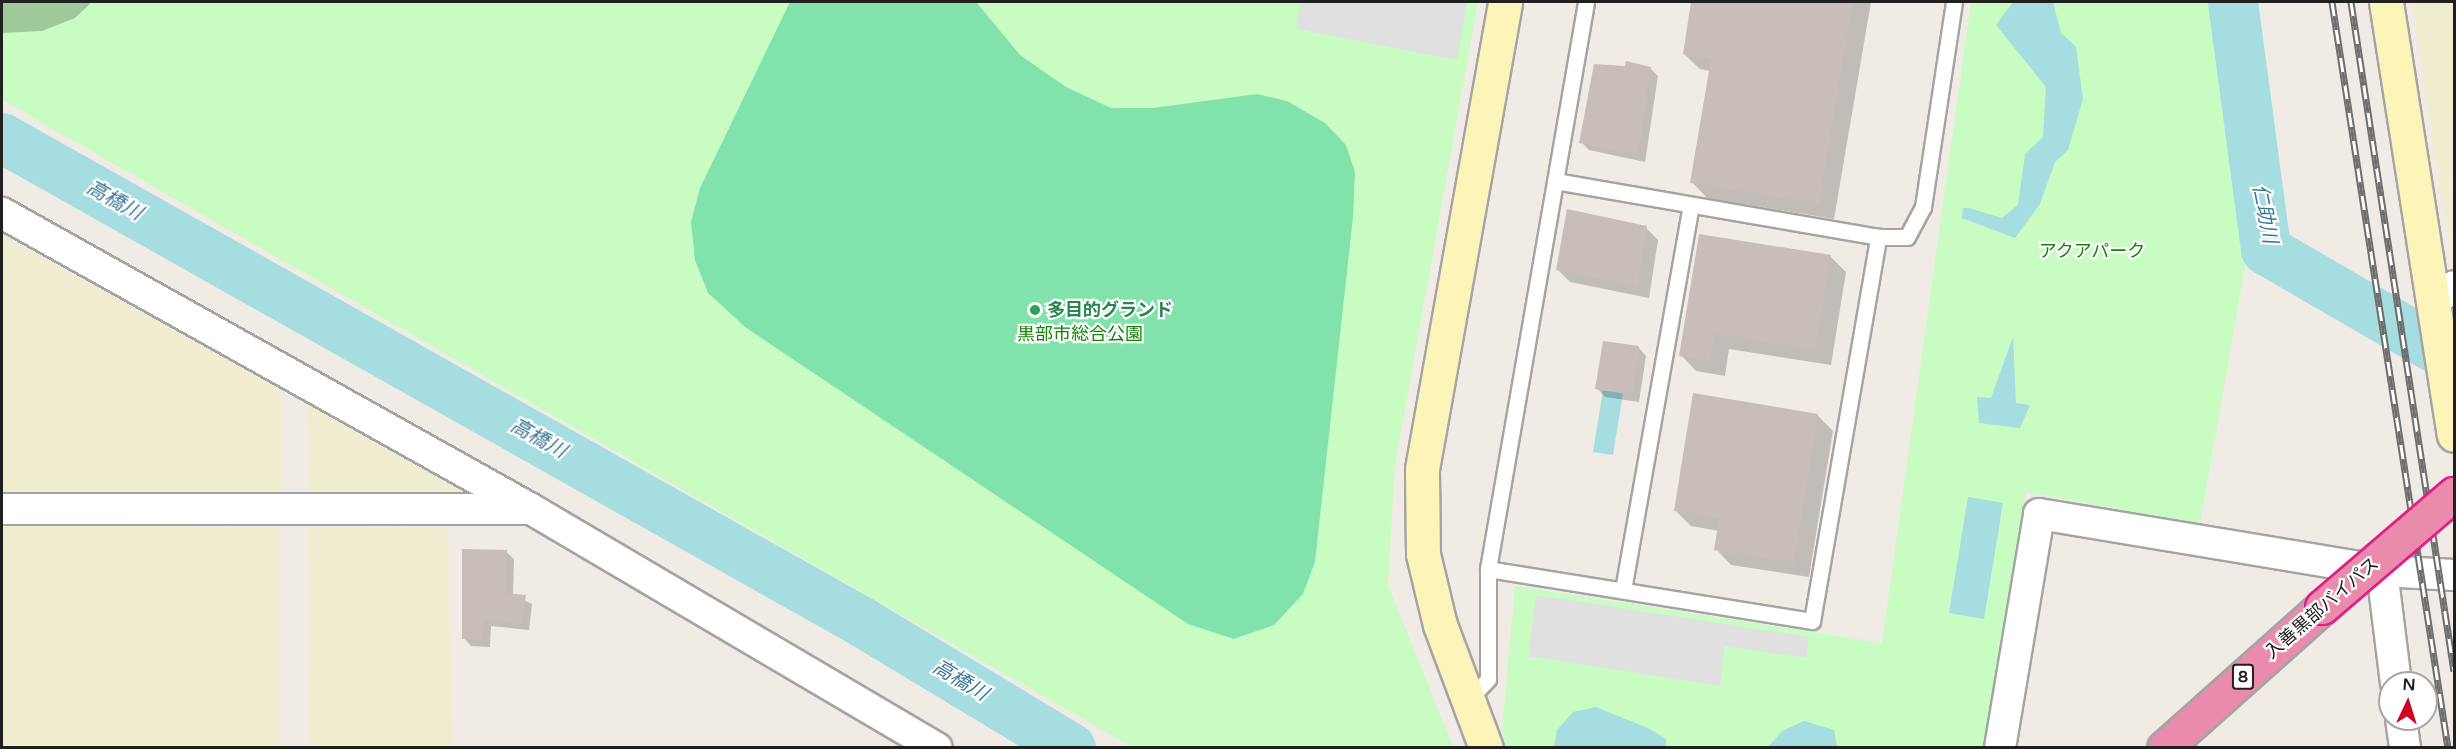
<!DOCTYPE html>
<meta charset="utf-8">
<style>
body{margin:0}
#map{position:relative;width:2456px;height:749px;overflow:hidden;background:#f1ebe6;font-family:"Varela Round","Noto Sans JP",sans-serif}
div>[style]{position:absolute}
.farmland>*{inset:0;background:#f0edd1}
.park>*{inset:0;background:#c8fcc2}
.pitch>*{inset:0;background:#82e2ac}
.parking>*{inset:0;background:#e0e0e0}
.water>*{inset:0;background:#a5dde0}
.shadow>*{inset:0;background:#0003}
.river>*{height:50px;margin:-25px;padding:0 25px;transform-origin:25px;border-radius:25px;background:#a5dde0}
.building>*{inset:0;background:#c9bdb9}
.roads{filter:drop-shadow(2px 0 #a4a4a4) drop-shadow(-2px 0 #a4a4a4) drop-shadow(0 2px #a4a4a4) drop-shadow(0 -2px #a4a4a4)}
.lane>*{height:15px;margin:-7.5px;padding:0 7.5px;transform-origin:7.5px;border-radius:7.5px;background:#fff}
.street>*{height:30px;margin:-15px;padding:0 15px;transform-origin:15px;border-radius:15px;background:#fff}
.secondary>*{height:33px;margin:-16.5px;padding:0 16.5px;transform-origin:16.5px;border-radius:16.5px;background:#fcf4b9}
.highway>*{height:33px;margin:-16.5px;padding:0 16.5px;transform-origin:16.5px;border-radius:16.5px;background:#ea8bae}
.rail>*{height:7px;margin-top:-3.5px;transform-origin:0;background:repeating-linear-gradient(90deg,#fff 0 14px,#6e6e6e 0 28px);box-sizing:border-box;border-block:2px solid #6e6e6e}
.bridges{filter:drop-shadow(2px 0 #e22084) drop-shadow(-2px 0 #e22084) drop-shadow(0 2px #e22084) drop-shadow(0 -2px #e22084)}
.highway-bridge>*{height:33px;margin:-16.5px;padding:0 16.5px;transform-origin:16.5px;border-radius:16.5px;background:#ea8bae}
.dots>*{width:16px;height:16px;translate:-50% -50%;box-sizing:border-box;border:3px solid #fff;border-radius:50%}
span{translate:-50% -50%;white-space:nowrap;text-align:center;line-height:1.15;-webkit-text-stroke:4.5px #fff;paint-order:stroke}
.shield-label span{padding:2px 4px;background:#fff;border:2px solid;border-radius:4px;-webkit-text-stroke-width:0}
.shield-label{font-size:16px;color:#202020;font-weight:700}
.park-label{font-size:18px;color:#138407}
.leisure-label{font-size:18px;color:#27864d;font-weight:700}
.left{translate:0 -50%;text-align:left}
.street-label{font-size:18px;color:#202020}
.water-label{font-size:20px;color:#3d7793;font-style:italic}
.frame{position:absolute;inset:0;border:3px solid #202020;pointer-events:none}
.north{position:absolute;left:2378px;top:671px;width:60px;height:60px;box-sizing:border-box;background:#fff;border:2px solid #a6a6a6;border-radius:50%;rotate:4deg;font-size:16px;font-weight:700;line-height:24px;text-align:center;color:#202020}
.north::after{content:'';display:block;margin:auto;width:21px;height:27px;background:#d00024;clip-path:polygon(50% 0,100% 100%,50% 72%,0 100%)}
</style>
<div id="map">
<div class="farmland">
<div style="clip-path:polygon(2411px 2px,2454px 2px,2452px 268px)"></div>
<div style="clip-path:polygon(2px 236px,281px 387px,281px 496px,2px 492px)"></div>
<div style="clip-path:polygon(307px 405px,474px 498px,310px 498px)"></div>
<div style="clip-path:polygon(2px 524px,279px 528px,279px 747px,2px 747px)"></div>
<div style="clip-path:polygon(448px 527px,453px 747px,309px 747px,308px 528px)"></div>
</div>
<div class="park">
<div style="clip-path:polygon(2px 2px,1478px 2px,1395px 465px,1388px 585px,1453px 747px,1132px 747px,2px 100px)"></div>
<div style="clip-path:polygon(1971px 2px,2214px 2px,2248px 250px,2200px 524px,2026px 492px,1984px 747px,1506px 748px,1502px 729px,1515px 586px,1882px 643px)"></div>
</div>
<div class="pitch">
<div style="clip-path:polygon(790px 2px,976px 2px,1020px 55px,1066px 87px,1111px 108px,1153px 108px,1257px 94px,1287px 101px,1325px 123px,1346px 145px,1355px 172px,1353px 217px,1315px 562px,1303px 594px,1274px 625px,1234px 639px,1188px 624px,745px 327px,708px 293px,695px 260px,691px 222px,700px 188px)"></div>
</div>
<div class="parking">
<div style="clip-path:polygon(1301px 2px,1467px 2px,1457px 60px,1296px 29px)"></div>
<div style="clip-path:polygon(1536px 595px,1809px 637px,1806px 658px,1725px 646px,1720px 686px,1528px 656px)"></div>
</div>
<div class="water">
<div style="clip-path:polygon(2013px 2px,2053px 2px,2061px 33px,2076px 47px,2083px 99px,2068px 150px,2055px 162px,2040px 204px,2015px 238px,1962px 218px,1963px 208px,1969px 208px,2002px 218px,2018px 205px,2025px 154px,2043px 137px,2046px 87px,1996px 25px)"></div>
<div style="clip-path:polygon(2013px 337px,2016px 403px,2030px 405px,2020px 428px,1979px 423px,1977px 397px,1991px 398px)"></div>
<div style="clip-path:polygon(1603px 390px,1623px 393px,1613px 455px,1593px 452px)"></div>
<div style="clip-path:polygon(1968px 497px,2003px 503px,1984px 619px,1949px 613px)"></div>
<div style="clip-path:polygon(1596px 707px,1650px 729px,1666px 739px,1666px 747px,1554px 747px,1557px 730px,1573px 712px)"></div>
<div style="clip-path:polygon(1804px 721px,1834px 730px,1837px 747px,1768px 747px,1782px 731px)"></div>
</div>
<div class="shadow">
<div style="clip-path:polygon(2px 2px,92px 2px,75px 18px,42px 31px,2px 33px)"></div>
<div style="clip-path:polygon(1693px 2px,1871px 2px,1834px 219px,1707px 198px,1692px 182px,1710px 71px,1700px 69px,1684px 54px)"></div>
<div style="clip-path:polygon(1651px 69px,1658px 76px,1645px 162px,1589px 150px,1581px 142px)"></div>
<div style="clip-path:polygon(1646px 228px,1658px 240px,1649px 298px,1570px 282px,1557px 269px)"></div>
<div style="clip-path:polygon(1830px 256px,1846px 272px,1831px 365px,1729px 349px,1725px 376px,1696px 371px,1681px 355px)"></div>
<div style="clip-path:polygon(1638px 347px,1646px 356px,1639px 402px,1605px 397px,1597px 388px)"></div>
<div style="clip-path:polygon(1817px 415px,1833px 431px,1809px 577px,1731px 565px,1716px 549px,1719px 531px,1691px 526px,1676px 511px)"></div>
<div style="clip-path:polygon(506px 552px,514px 559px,513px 595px,532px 604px,529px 630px,491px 626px,490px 647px,471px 646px,464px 638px)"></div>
</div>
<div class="river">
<div style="left:2233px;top:2px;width:250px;rotate:82.4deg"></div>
<div style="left:2266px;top:250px;width:217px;rotate:30.1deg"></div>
<div style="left:2px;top:138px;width:987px;rotate:29.37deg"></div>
<div style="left:862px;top:622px;width:244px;rotate:31.1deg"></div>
</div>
<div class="building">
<div style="clip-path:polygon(1691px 2px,1853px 2px,1819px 204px,1690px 183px,1711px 59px,1683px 54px)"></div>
<div style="clip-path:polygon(1626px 61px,1651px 67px,1638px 155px,1579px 143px,1594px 64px,1625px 66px)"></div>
<div style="clip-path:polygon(1567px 209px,1647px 226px,1637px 287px,1556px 270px)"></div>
<div style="clip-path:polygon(1699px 234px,1831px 255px,1815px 350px,1714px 334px,1710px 361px,1679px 356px)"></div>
<div style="clip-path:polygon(1603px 341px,1639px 346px,1632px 395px,1595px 389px)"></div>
<div style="clip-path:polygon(1693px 393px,1818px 414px,1794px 563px,1714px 550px,1719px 519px,1674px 511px)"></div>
<div style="clip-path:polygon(462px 549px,507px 550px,506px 593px,526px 595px,522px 624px,484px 619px,483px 640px,462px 639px)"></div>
</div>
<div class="roads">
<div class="lane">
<div style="left:1555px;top:181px;width:328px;rotate:9.8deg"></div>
<div style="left:1878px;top:237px;width:29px"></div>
<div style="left:1907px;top:237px;width:34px;rotate:-62deg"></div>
<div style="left:1923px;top:207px;width:207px;rotate:-81.4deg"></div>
<div style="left:1488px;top:569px;width:328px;rotate:9.1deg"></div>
<div style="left:1812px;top:621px;width:390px;rotate:-80.2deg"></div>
<div style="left:1623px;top:590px;width:391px;rotate:-80deg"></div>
<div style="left:1468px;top:700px;width:29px;rotate:-46deg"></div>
<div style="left:1488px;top:679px;width:110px;rotate:-90deg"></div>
<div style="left:1488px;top:569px;width:575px;rotate:-80.19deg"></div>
</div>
<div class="street">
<div style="left:2px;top:213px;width:606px;rotate:29.23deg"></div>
<div style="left:531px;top:509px;width:471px;rotate:30.5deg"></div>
<div style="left:2433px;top:302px;width:26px;rotate:-37deg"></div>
<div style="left:2px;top:509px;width:526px"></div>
<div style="left:2382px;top:571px;width:113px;rotate:82.9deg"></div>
<div style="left:2401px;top:719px;width:29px;rotate:82deg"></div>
<div style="left:2000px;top:748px;width:237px;rotate:-80.5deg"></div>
<div style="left:2039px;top:514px;width:348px;rotate:9.4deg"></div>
<div style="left:2382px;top:571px;width:72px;rotate:3.2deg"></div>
</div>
<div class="secondary">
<div style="left:2386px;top:2px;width:438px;rotate:81.1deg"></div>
<div style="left:1486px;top:748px;width:131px;rotate:-110.5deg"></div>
<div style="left:1440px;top:625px;width:73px;rotate:-103.5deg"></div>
<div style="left:1423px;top:554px;width:85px;rotate:-90.7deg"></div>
<div style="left:1422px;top:469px;width:474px;rotate:-79.9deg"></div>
</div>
<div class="highway">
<div style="left:2164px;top:748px;width:212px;rotate:-41.7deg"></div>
</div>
</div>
<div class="rail">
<div style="left:2332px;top:2px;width:755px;rotate:81.16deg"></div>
<div style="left:2351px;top:2px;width:677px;rotate:81.25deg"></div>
</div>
<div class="bridges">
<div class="highway-bridge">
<div style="left:2322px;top:607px;width:174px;rotate:-40.6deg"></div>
</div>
</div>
<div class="dots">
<div style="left:1035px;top:310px;background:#2e9e5b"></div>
</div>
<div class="shield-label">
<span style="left:2243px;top:677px">8</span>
</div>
<div class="park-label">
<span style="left:2092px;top:251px">アクアパーク</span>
<span style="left:1080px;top:334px">黒部市総合公園</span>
</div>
<div class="leisure-label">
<span class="left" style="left:1047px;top:310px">多目的グランド</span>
</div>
<div class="street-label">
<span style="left:2322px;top:608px;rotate:-41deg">入善黒部バイパス</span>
</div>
<div class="water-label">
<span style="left:114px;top:201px;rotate:29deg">高橋川</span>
<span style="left:2264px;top:214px;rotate:79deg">仁助川</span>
<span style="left:538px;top:439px;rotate:29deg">高橋川</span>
<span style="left:960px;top:681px;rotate:31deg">高橋川</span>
</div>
<div class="frame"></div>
<div class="north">N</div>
</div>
